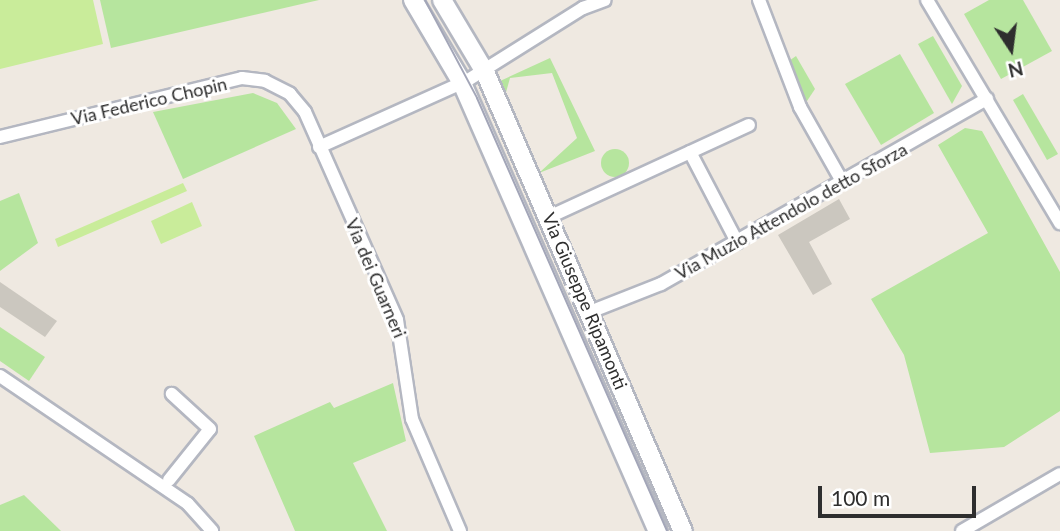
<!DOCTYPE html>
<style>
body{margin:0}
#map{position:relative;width:1060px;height:531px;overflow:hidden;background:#efe9e1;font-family:Lato,sans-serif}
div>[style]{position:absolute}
.green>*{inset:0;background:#b6e59e}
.round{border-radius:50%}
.pitch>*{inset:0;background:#c9ec9a}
.building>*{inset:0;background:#cbc7bf}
.roads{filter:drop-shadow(2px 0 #b4b7c1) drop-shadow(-2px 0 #b4b7c1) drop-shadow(0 2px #b4b7c1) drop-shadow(0 -2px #b4b7c1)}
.street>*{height:12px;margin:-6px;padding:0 6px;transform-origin:6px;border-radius:6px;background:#fff}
.secondary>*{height:18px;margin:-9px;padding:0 9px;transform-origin:9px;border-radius:9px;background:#fff}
.tram>*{height:2px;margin:-1px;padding:0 1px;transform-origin:1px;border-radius:1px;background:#a3a6b8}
span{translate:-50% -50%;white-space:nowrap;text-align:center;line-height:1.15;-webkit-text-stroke:6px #fff;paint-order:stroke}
.street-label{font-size:18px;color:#2e2e2e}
.north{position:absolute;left:976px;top:14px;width:70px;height:70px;-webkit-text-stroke:5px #fff;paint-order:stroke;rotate:167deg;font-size:19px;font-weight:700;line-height:28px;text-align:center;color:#2e2e2e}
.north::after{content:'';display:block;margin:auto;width:24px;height:32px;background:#2e2e2e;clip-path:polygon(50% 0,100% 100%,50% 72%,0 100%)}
.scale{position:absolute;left:818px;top:486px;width:158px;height:32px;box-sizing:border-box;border:4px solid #2e2e2e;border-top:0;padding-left:9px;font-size:21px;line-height:24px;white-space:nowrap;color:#2e2e2e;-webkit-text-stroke:5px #fff;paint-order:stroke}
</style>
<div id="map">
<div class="green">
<div style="clip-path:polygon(100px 0,319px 0,111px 48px)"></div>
<div style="clip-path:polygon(989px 0,1023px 0,1052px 51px,1001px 79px,964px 14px)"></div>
<div style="clip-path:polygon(933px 36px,962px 86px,952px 104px,918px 44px)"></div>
<div style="clip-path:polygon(900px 54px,934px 113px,881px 145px,845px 84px)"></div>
<div style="clip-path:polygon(796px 56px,815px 89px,805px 104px,786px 63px)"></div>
<div style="clip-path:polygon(550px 58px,595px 151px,539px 173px,577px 138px,552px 73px,510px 78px,505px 96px,500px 81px)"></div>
<div style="clip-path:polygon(253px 93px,277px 103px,296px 129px,183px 179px,153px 112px)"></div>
<div style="clip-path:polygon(1023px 94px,1058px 154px,1047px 160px,1013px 100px)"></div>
<div style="clip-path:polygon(965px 128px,982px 131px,1060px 272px,1060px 411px,1004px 447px,930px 453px,904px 355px,871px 299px,988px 233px,938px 145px)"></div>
<div class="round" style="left:601px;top:149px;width:28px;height:28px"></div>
<div style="clip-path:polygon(19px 193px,38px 243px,0 271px,0 201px)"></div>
<div style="clip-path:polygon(0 327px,45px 357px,29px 381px,0 361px)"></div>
<div style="clip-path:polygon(393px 383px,406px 441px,353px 463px,387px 531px,295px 531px,254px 436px,330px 402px,334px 408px)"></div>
<div style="clip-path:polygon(24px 495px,61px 531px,0 531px,0 505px)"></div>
</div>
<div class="pitch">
<div style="clip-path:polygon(0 0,93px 0,103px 44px,0 69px)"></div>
<div style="clip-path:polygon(183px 183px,187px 191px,58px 247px,55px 239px)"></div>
<div style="clip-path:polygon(192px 202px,202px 226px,161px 244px,151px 221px)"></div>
</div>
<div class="building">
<div style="clip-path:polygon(839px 199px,850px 219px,809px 242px,832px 284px,813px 295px,778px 235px)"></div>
<div style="clip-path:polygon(0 282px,57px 321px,45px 337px,0 307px)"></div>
</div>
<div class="roads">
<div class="street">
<div style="left:759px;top:0;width:115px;rotate:69deg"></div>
<div style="left:800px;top:107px;width:87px;rotate:60.5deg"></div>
<div style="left:927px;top:0;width:260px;rotate:59.2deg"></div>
<div style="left:0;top:137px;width:249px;rotate:-13.7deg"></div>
<div style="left:242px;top:78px;width:23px;rotate:7deg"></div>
<div style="left:265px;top:81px;width:28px;rotate:27deg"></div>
<div style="left:290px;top:94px;width:23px;rotate:50deg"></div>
<div style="left:305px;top:112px;width:227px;rotate:66.1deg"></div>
<div style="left:397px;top:320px;width:100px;rotate:81.4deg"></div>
<div style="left:412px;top:419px;width:122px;rotate:66.8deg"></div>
<div style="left:319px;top:147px;width:163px;rotate:-24.2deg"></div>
<div style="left:468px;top:80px;width:136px;rotate:-32.1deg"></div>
<div style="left:583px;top:8px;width:23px;rotate:-20deg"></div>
<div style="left:690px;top:152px;width:102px;rotate:62.4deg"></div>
<div style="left:549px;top:217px;width:220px;rotate:-24.7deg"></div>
<div style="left:590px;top:312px;width:76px;rotate:-21.5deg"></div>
<div style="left:661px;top:284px;width:375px;rotate:-29.6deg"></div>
<div style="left:0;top:376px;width:227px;rotate:34.2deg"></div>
<div style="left:188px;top:504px;width:36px;rotate:48deg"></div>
<div style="left:169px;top:480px;width:65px;rotate:-51.2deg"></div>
<div style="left:210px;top:429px;width:52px;rotate:-137.4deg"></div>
<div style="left:962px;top:531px;width:113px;rotate:-30.2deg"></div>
</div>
<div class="secondary">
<div style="left:413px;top:0;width:96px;rotate:59.4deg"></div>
<div style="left:462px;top:83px;width:489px;rotate:66.4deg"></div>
<div style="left:442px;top:0;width:84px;rotate:59.2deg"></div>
<div style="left:485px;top:72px;width:500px;rotate:66.7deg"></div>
</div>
</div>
<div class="tram">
<div style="left:425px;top:0;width:111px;rotate:62deg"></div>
<div style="left:477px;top:98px;width:473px;rotate:66.3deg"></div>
</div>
<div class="street-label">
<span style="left:149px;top:101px;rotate:-13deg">Via Federico Chopin</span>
<span style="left:791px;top:211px;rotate:-29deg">Via Muzio Attendolo detto Sforza</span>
<span style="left:376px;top:278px;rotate:67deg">Via dei Guarneri</span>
<span style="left:585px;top:301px;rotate:67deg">Via Giuseppe Ripamonti</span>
</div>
<div class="north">N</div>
<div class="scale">100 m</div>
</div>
